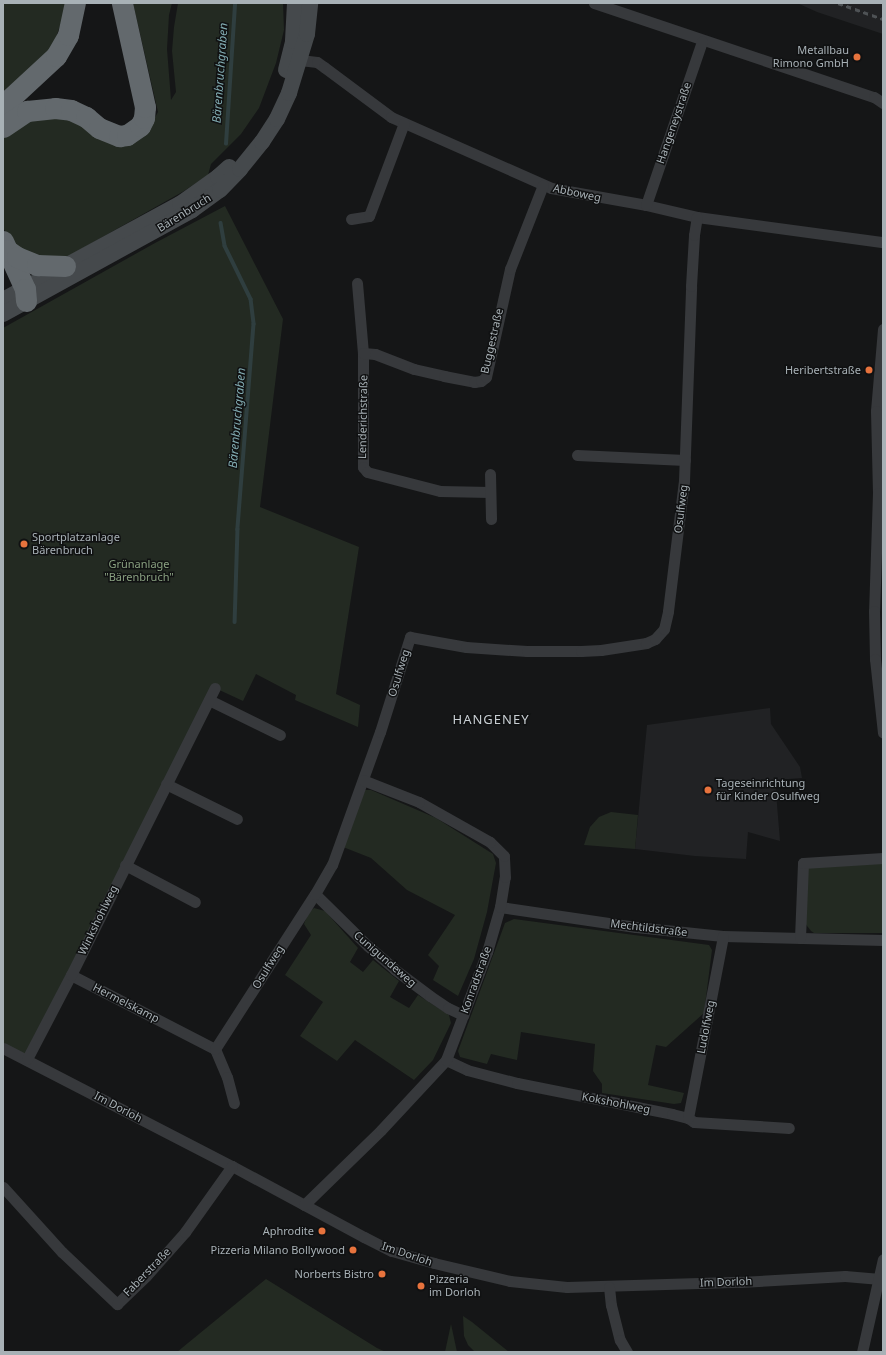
<!DOCTYPE html>
<meta charset="utf-8">
<style>
body{margin:0}
#map{position:relative;width:886px;height:1355px;overflow:hidden;background:#151617;font-family:"Noto Sans",sans-serif}
div>[style]{position:absolute}
.built>*{inset:0;background:#212224}
.green>*{inset:0;background:#232a22}
.stream>*{height:3.5px;margin:-1.75px;padding:0 1.75px;transform-origin:1.75px;border-radius:1.75px;background:#2f3e3f}
.street>*{height:11px;margin:-5.5px;padding:0 5.5px;transform-origin:5.5px;border-radius:5.5px;background:#37393c}
.secondary>*{height:16px;margin:-8px;padding:0 8px;transform-origin:8px;border-radius:8px;background:#45494c}
.highway>*{height:21px;margin:-10.5px;padding:0 10.5px;transform-origin:10.5px;border-radius:10.5px;background:#63696d}
.rail>*{height:3px;margin-top:-1.5px;transform-origin:0;background:repeating-linear-gradient(90deg,#4e5255 0 5px,transparent 0 9px)}
.dots>*{width:11px;height:11px;translate:-50% -50%;box-sizing:border-box;border:2px solid #101112;border-radius:50%}
span{translate:-50% -50%;white-space:nowrap;text-align:center;line-height:1.15;-webkit-text-stroke:3px #101112;paint-order:stroke}
.poi-label{font-size:11px;color:#a8b1b6}
.right{translate:-100% -50%;text-align:right}
.left{translate:0 -50%;text-align:left}
.street-label{font-size:11px;color:#a8b1b6}
.park-label{font-size:11px;color:#89a080}
.water-label{font-size:12px;color:#81aab0;font-style:italic}
.quarter-label{font-size:13px;color:#c9cfd3;letter-spacing:1px}
.frame{position:absolute;inset:0;border:4px solid #a8b1b6;pointer-events:none}
</style>
<div id="map">
<div class="built">
<div style="clip-path:polygon(797px 3px,883px 3px,883px 34px,817px 12px)"></div>
<div style="clip-path:polygon(770px 708px,771px 724px,800px 767px,802px 778px,775px 780px,780px 841px,748px 832px,746px 859px,695px 856px,635px 849px,647px 725px)"></div>
</div>
<div class="green">
<div style="clip-path:polygon(3px 3px,68px 3px,52px 49px,3px 98px)"></div>
<div style="clip-path:polygon(133px 3px,172px 3px,169px 15px,167px 49px,171px 100px,176px 92px,172px 51px,174px 27px,178px 3px,283px 3px,284px 30px,276px 63px,259px 108px,241px 134px,211px 164px,208px 175px,184px 191px,67px 257px,50px 261px,15px 246px,3px 228px,3px 136px,15px 125px,49px 114px,146px 134px,158px 112px)"></div>
<div style="clip-path:polygon(225px 206px,283px 319px,260px 507px,359px 547px,336px 694px,360px 705px,358px 727px,295px 700px,296px 695px,256px 674px,243px 701px,215px 688px,27px 1059px,3px 1048px,3px 328px,155px 243px)"></div>
<div style="clip-path:polygon(365px 790px,371px 790px,436px 818px,493px 854px,496px 863px,487px 912px,474px 959px,458px 996px,433px 980px,439px 966px,428px 955px,455px 915px,407px 890px,371px 858px,343px 847px)"></div>
<div style="clip-path:polygon(611px 812px,638px 815px,635px 849px,584px 845px,590px 827px,599px 817px)"></div>
<div style="clip-path:polygon(880px 862px,883px 865px,883px 933px,814px 933px,811px 931px,804px 922px,806px 869px,812px 866px)"></div>
<div style="clip-path:polygon(314px 908px,325px 911px,358px 948px,350px 962px,363px 972px,373px 960px,399px 981px,390px 997px,409px 1008px,418px 995px,449px 1015px,451px 1023px,433px 1060px,414px 1080px,355px 1040px,337px 1061px,300px 1036px,323px 1002px,285px 975px,311px 935px,304px 924px,308px 913px)"></div>
<div style="clip-path:polygon(514px 919px,709px 945px,712px 950px,704px 1013px,666px 1047px,656px 1045px,648px 1085px,684px 1093px,681px 1103px,674px 1104px,602px 1093px,602px 1084px,593px 1071px,595px 1044px,521px 1032px,517px 1060px,491px 1054px,487px 1064px,460px 1057px,458px 1051px,505px 923px)"></div>
<div style="clip-path:polygon(266px 1279px,377px 1348px,386px 1352px,177px 1352px)"></div>
<div style="clip-path:polygon(463px 1316px,472px 1322px,509px 1352px,475px 1352px,468px 1345px,464px 1336px)"></div>
<div style="clip-path:polygon(451px 1324px,457px 1352px,445px 1352px)"></div>
</div>
<div class="stream">
<div style="left:226px;top:144px;width:141px;rotate:-86.3deg"></div>
<div style="left:221px;top:223px;width:23px;rotate:80deg"></div>
<div style="left:225px;top:246px;width:59px;rotate:63.9deg"></div>
<div style="left:251px;top:299px;width:25px;rotate:83deg"></div>
<div style="left:254px;top:324px;width:206px;rotate:94.5deg"></div>
<div style="left:238px;top:529px;width:93px;rotate:91.8deg"></div>
</div>
<div class="street">
<div style="left:594px;top:3px;width:295px;rotate:18.6deg"></div>
<div style="left:874px;top:97px;width:11px;rotate:34deg"></div>
<div style="left:300px;top:60px;width:17px;rotate:7deg"></div>
<div style="left:317px;top:62px;width:9px;rotate:36deg"></div>
<div style="left:324px;top:67px;width:84px;rotate:36.7deg"></div>
<div style="left:391px;top:117px;width:175px;rotate:23.9deg"></div>
<div style="left:551px;top:188px;width:97px;rotate:10.1deg"></div>
<div style="left:646px;top:205px;width:52px;rotate:13.2deg"></div>
<div style="left:697px;top:217px;width:188px;rotate:7.7deg"></div>
<div style="left:646px;top:205px;width:173px;rotate:-71.1deg"></div>
<div style="left:351px;top:219px;width:18px;rotate:-9deg"></div>
<div style="left:369px;top:216px;width:99px;rotate:-69.4deg"></div>
<div style="left:357px;top:283px;width:70px;rotate:85.1deg"></div>
<div style="left:363px;top:353px;width:114px;rotate:90deg"></div>
<div style="left:363px;top:467px;width:6px;rotate:51deg"></div>
<div style="left:367px;top:472px;width:75px;rotate:14.6deg"></div>
<div style="left:440px;top:491px;width:50px;rotate:1.1deg"></div>
<div style="left:883px;top:329px;width:82px;rotate:94.9deg"></div>
<div style="left:876px;top:411px;width:82px;rotate:88.6deg"></div>
<div style="left:878px;top:493px;width:118px;rotate:91.9deg"></div>
<div style="left:874px;top:611px;width:48px;rotate:88.8deg"></div>
<div style="left:875px;top:659px;width:74px;rotate:83.8deg"></div>
<div style="left:363px;top:353px;width:12px;rotate:5deg"></div>
<div style="left:375px;top:354px;width:42px;rotate:21deg"></div>
<div style="left:414px;top:369px;width:31px;rotate:13deg"></div>
<div style="left:444px;top:376px;width:31px;rotate:11deg"></div>
<div style="left:474px;top:382px;width:7px;rotate:-8deg"></div>
<div style="left:481px;top:381px;width:6px;rotate:-39deg"></div>
<div style="left:486px;top:377px;width:111px;rotate:-77.5deg"></div>
<div style="left:510px;top:269px;width:90px;rotate:-68.6deg"></div>
<div style="left:577px;top:455px;width:108px;rotate:2.7deg"></div>
<div style="left:490px;top:474px;width:45px;rotate:88.7deg"></div>
<div style="left:209px;top:700px;width:79px;rotate:26.2deg"></div>
<div style="left:166px;top:784px;width:79px;rotate:26.2deg"></div>
<div style="left:125px;top:865px;width:79px;rotate:27.9deg"></div>
<div style="left:315px;top:894px;width:74px;rotate:44.5deg"></div>
<div style="left:368px;top:946px;width:35px;rotate:41deg"></div>
<div style="left:394px;top:969px;width:45px;rotate:36.9deg"></div>
<div style="left:430px;top:996px;width:22px;rotate:34deg"></div>
<div style="left:448px;top:1008px;width:17px;rotate:25deg"></div>
<div style="left:500px;top:907px;width:137px;rotate:8.4deg"></div>
<div style="left:636px;top:927px;width:87px;rotate:5.9deg"></div>
<div style="left:723px;top:936px;width:160px;rotate:1.4deg"></div>
<div style="left:800px;top:938px;width:75px;rotate:-87.7deg"></div>
<div style="left:803px;top:863px;width:80px;rotate:-3.6deg"></div>
<div style="left:71px;top:975px;width:162px;rotate:27.2deg"></div>
<div style="left:215px;top:1049px;width:30px;rotate:67deg"></div>
<div style="left:227px;top:1077px;width:27px;rotate:75deg"></div>
<div style="left:3px;top:1048px;width:258px;rotate:27.3deg"></div>
<div style="left:232px;top:1166px;width:150px;rotate:28.3deg"></div>
<div style="left:364px;top:1237px;width:31px;rotate:27deg"></div>
<div style="left:392px;top:1251px;width:44px;rotate:15.9deg"></div>
<div style="left:434px;top:1263px;width:78px;rotate:13.3deg"></div>
<div style="left:510px;top:1281px;width:57px;rotate:6deg"></div>
<div style="left:567px;top:1287px;width:173px;rotate:-1.7deg"></div>
<div style="left:740px;top:1282px;width:105px;rotate:-3.3deg"></div>
<div style="left:845px;top:1276px;width:38px;rotate:5deg"></div>
<div style="left:215px;top:1049px;width:184px;rotate:-57.2deg"></div>
<div style="left:315px;top:894px;width:34px;rotate:-60deg"></div>
<div style="left:332px;top:865px;width:141px;rotate:-70.2deg"></div>
<div style="left:380px;top:732px;width:100px;rotate:-72.5deg"></div>
<div style="left:410px;top:637px;width:57px;rotate:10.1deg"></div>
<div style="left:466px;top:647px;width:61px;rotate:3.8deg"></div>
<div style="left:527px;top:651px;width:54px"></div>
<div style="left:581px;top:651px;width:20px;rotate:-3deg"></div>
<div style="left:601px;top:650px;width:46px;rotate:-8.8deg"></div>
<div style="left:646px;top:643px;width:10px;rotate:-24deg"></div>
<div style="left:655px;top:639px;width:13px;rotate:-48deg"></div>
<div style="left:664px;top:629px;width:18px;rotate:-77deg"></div>
<div style="left:668px;top:611px;width:131px;rotate:-83deg"></div>
<div style="left:684px;top:481px;width:195px;rotate:-87.9deg"></div>
<div style="left:691px;top:286px;width:51px;rotate:-86.6deg"></div>
<div style="left:694px;top:235px;width:18px;rotate:-81deg"></div>
<div style="left:27px;top:1059px;width:95px;rotate:-62.4deg"></div>
<div style="left:71px;top:975px;width:321px;rotate:-63.4deg"></div>
<div style="left:446px;top:1060px;width:23px;rotate:25deg"></div>
<div style="left:467px;top:1070px;width:52px;rotate:14.6deg"></div>
<div style="left:517px;top:1083px;width:158px;rotate:11.3deg"></div>
<div style="left:672px;top:1114px;width:16px;rotate:14deg"></div>
<div style="left:688px;top:1118px;width:7px;rotate:34deg"></div>
<div style="left:694px;top:1122px;width:95px;rotate:3.6deg"></div>
<div style="left:688px;top:1118px;width:185px;rotate:-79.1deg"></div>
<div style="left:3px;top:1187px;width:88px;rotate:47.8deg"></div>
<div style="left:62px;top:1252px;width:76px;rotate:43.4deg"></div>
<div style="left:117px;top:1304px;width:40px;rotate:-44deg"></div>
<div style="left:146px;top:1276px;width:59px;rotate:-48.4deg"></div>
<div style="left:185px;top:1232px;width:81px;rotate:-54.5deg"></div>
<div style="left:304px;top:1205px;width:107px;rotate:-44.2deg"></div>
<div style="left:381px;top:1130px;width:96px;rotate:-47.1deg"></div>
<div style="left:446px;top:1060px;width:116px;rotate:-69.2deg"></div>
<div style="left:487px;top:952px;width:47px;rotate:-73.9deg"></div>
<div style="left:500px;top:907px;width:30px;rotate:-81deg"></div>
<div style="left:505px;top:877px;width:21px;rotate:-93deg"></div>
<div style="left:504px;top:856px;width:20px;rotate:-135deg"></div>
<div style="left:490px;top:842px;width:81px;rotate:-150.6deg"></div>
<div style="left:419px;top:802px;width:60px;rotate:-158.6deg"></div>
<div style="left:609px;top:1287px;width:18px;rotate:84deg"></div>
<div style="left:611px;top:1305px;width:36px;rotate:76deg"></div>
<div style="left:620px;top:1340px;width:14px;rotate:60deg"></div>
<div style="left:862px;top:1352px;width:95px;rotate:-77.3deg"></div>
</div>
<div class="secondary">
<div style="left:286px;top:70px;width:30px;rotate:-76deg"></div>
<div style="left:293px;top:41px;width:38px;rotate:-87deg"></div>
<div style="left:3px;top:300px;width:201px;rotate:-28.5deg"></div>
<div style="left:180px;top:204px;width:47px;rotate:-35.4deg"></div>
<div style="left:218px;top:177px;width:15px;rotate:-42deg"></div>
<div style="left:3px;top:314px;width:216px;rotate:-28.8deg"></div>
<div style="left:192px;top:210px;width:34px;rotate:-36deg"></div>
<div style="left:220px;top:190px;width:29px;rotate:-46deg"></div>
<div style="left:240px;top:169px;width:35px;rotate:-51deg"></div>
<div style="left:262px;top:142px;width:27px;rotate:-57deg"></div>
<div style="left:277px;top:119px;width:29px;rotate:-65deg"></div>
<div style="left:289px;top:93px;width:62px;rotate:-73deg"></div>
<div style="left:307px;top:34px;width:31px;rotate:-84deg"></div>
</div>
<div class="highway">
<div style="left:3px;top:105px;width:72px;rotate:-42.8deg"></div>
<div style="left:56px;top:56px;width:24px;rotate:-60deg"></div>
<div style="left:68px;top:35px;width:33px;rotate:-78deg"></div>
<div style="left:3px;top:127px;width:29px;rotate:-34deg"></div>
<div style="left:27px;top:111px;width:28px;rotate:-6deg"></div>
<div style="left:55px;top:108px;width:16px;rotate:7deg"></div>
<div style="left:71px;top:110px;width:17px;rotate:25deg"></div>
<div style="left:86px;top:117px;width:17px;rotate:40deg"></div>
<div style="left:99px;top:128px;width:22px;rotate:22deg"></div>
<div style="left:119px;top:136px;width:8px;rotate:-7deg"></div>
<div style="left:127px;top:135px;width:16px;rotate:-35deg"></div>
<div style="left:140px;top:126px;width:9px;rotate:-63deg"></div>
<div style="left:144px;top:118px;width:11px;rotate:-85deg"></div>
<div style="left:145px;top:107px;width:107px;rotate:-102.5deg"></div>
<div style="left:3px;top:241px;width:53px;rotate:65.4deg"></div>
<div style="left:25px;top:289px;width:12px;rotate:85deg"></div>
<div style="left:7px;top:250px;width:12px;rotate:35deg"></div>
<div style="left:17px;top:257px;width:22px;rotate:22deg"></div>
<div style="left:37px;top:265px;width:28px;rotate:2deg"></div>
</div>
<div class="rail">
<div style="left:838px;top:3px;width:48px;rotate:19.6deg"></div>
</div>
<div class="dots">
<div style="left:857px;top:57px;background:#e7733d"></div>
<div style="left:869px;top:370px;background:#e7733d"></div>
<div style="left:24px;top:544px;background:#e7733d"></div>
<div style="left:708px;top:790px;background:#e7733d"></div>
<div style="left:322px;top:1231px;background:#e7733d"></div>
<div style="left:353px;top:1250px;background:#e7733d"></div>
<div style="left:382px;top:1274px;background:#e7733d"></div>
<div style="left:421px;top:1286px;background:#e7733d"></div>
</div>
<div class="poi-label">
<span class="right" style="left:849px;top:57px">Metallbau<br>Rimono GmbH</span>
<span class="right" style="left:861px;top:370px">Heribertstraße</span>
<span class="left" style="left:32px;top:544px">Sportplatzanlage<br>Bärenbruch</span>
<span class="left" style="left:716px;top:790px">Tageseinrichtung<br>für Kinder Osulfweg</span>
<span class="right" style="left:314px;top:1231px">Aphrodite</span>
<span class="right" style="left:345px;top:1250px">Pizzeria Milano Bollywood</span>
<span class="right" style="left:374px;top:1274px">Norberts Bistro</span>
<span class="left" style="left:429px;top:1286px">Pizzeria<br>im Dorloh</span>
</div>
<div class="street-label">
<span style="left:674px;top:123px;rotate:-71deg">Hangeneystraße</span>
<span style="left:577px;top:193px;rotate:12deg">Abboweg</span>
<span style="left:184px;top:213px;rotate:-32deg">Bärenbruch</span>
<span style="left:492px;top:341px;rotate:-77deg">Buggestraße</span>
<span style="left:363px;top:417px;rotate:-89deg">Lenderichstraße</span>
<span style="left:681px;top:509px;rotate:-83deg">Osulfweg</span>
<span style="left:399px;top:673px;rotate:-73deg">Osulfweg</span>
<span style="left:98px;top:920px;rotate:-64deg">Winkshohlweg</span>
<span style="left:649px;top:928px;rotate:7deg">Mechtildstraße</span>
<span style="left:385px;top:959px;rotate:41deg">Cunigundeweg</span>
<span style="left:268px;top:967px;rotate:-58deg">Osulfweg</span>
<span style="left:476px;top:980px;rotate:-70deg">Konradstraße</span>
<span style="left:126px;top:1003px;rotate:27deg">Hermelskamp</span>
<span style="left:706px;top:1027px;rotate:-79deg">Ludolfweg</span>
<span style="left:616px;top:1103px;rotate:11deg">Kokshohlweg</span>
<span style="left:118px;top:1107px;rotate:28deg">Im Dorloh</span>
<span style="left:407px;top:1254px;rotate:19deg">Im Dorloh</span>
<span style="left:147px;top:1272px;rotate:-46deg">Faberstraße</span>
<span style="left:726px;top:1282px;rotate:-2deg">Im Dorloh</span>
</div>
<div class="park-label">
<span style="left:139px;top:571px">Grünanlage<br>"Bärenbruch"</span>
</div>
<div class="water-label">
<span style="left:220px;top:73px;rotate:-86deg">Bärenbruchgraben</span>
<span style="left:237px;top:418px;rotate:-85deg">Bärenbruchgraben</span>
</div>
<div class="quarter-label">
<span style="left:491px;top:719px">HANGENEY</span>
</div>
<div class="frame"></div>
</div>
